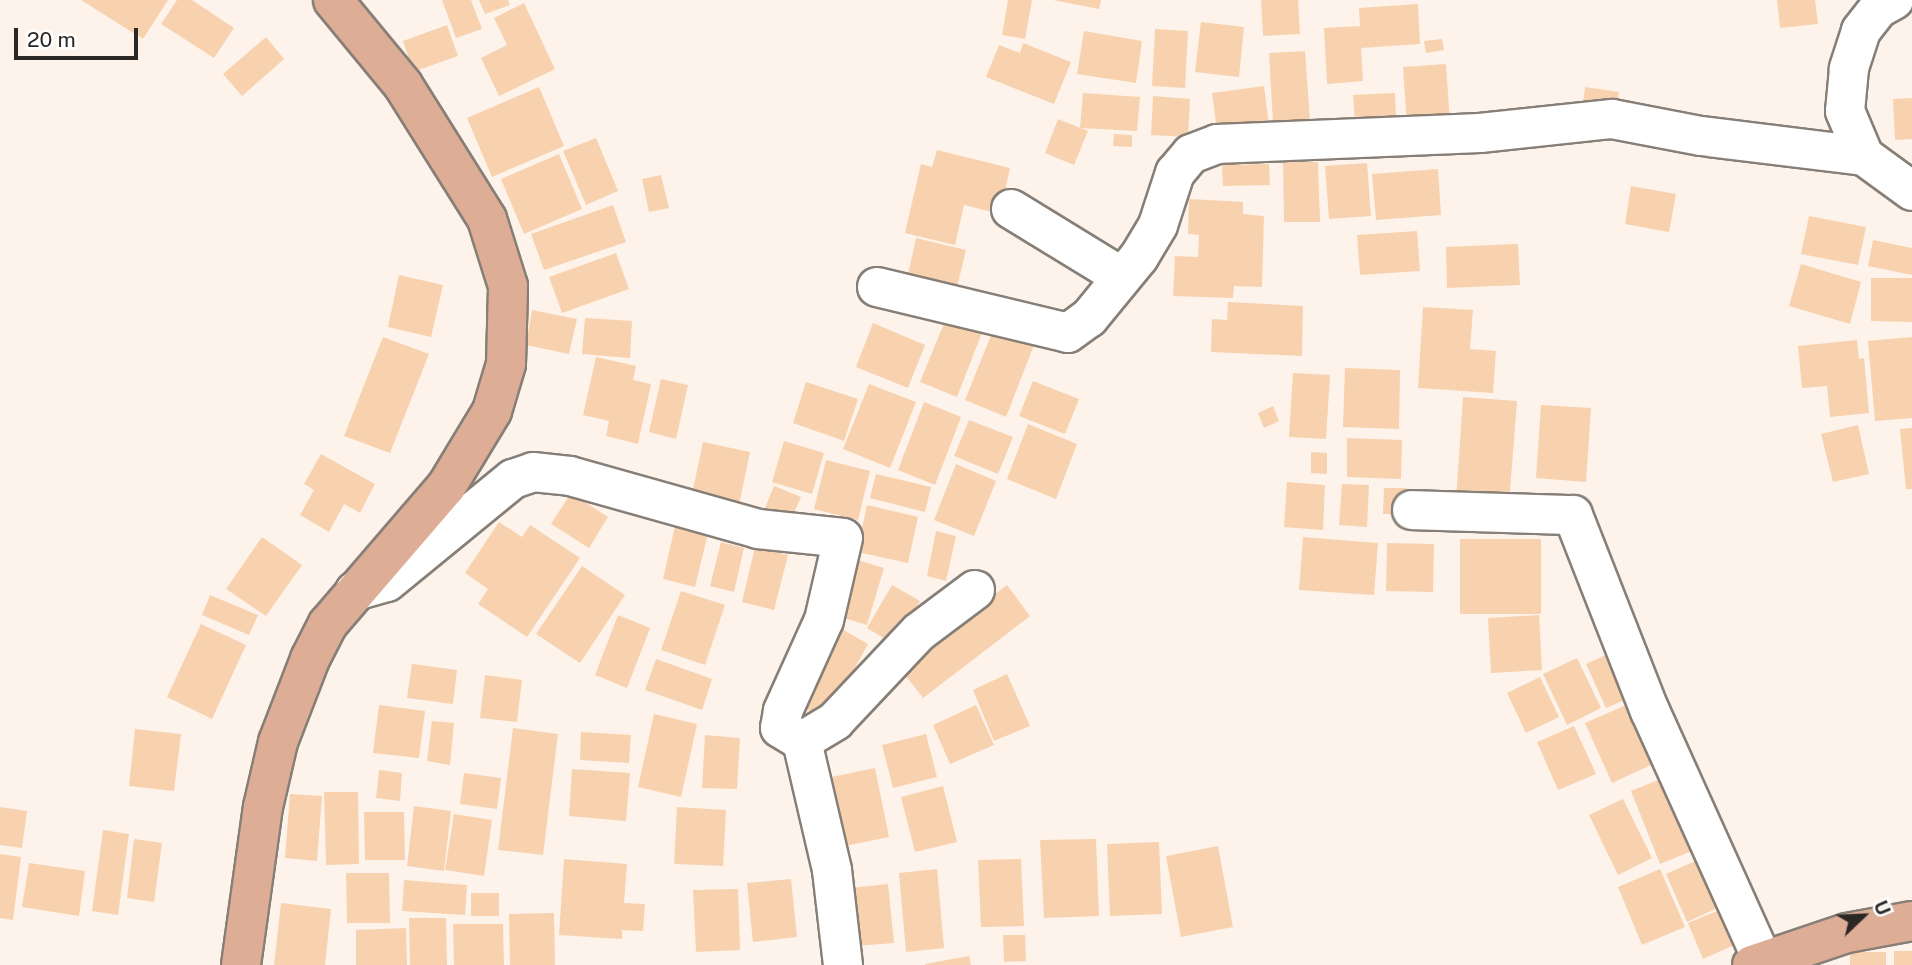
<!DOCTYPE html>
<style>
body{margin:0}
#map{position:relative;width:1912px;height:965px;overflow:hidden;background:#fdf3eb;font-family:"Public Sans",sans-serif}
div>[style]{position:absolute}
.building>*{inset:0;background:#f8d2ae}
.roads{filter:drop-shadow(2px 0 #877f77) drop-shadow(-2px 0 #877f77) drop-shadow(0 2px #877f77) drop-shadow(0 -2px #877f77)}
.minor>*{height:38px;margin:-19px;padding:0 19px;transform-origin:19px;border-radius:19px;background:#fff}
.major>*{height:38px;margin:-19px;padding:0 19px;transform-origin:19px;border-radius:19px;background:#ddad96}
span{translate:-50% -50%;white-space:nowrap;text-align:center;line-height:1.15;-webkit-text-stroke:5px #fff;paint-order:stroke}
.north{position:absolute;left:1828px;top:881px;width:70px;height:70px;-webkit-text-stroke:5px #fff;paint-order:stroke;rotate:67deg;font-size:19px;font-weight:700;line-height:28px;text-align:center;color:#2b2724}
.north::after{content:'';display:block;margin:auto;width:24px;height:32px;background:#2b2724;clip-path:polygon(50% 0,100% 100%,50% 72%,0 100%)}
.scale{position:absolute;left:14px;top:28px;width:124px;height:32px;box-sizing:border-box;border:4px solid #2b2724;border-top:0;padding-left:9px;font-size:21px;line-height:24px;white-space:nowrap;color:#2b2724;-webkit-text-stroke:5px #fff;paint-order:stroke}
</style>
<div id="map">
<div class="building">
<div style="clip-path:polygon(81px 0,168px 0,143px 39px)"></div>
<div style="clip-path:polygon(177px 0,192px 0,234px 28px,214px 58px,161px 24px)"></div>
<div style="clip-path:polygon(442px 0,471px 0,482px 29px,456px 38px)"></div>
<div style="clip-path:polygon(479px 0,508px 0,510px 5px,485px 14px)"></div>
<div style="clip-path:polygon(1008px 0,1032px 0,1025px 39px,1002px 35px)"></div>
<div style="clip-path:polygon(1053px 0,1101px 0,1099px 9px)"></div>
<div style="clip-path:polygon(1261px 0,1298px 0,1300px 34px,1263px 36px)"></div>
<div style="clip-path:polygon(1777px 0,1815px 0,1818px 24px,1780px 28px)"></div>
<div style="clip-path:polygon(524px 3px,555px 69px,499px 96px,481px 58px,507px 45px,494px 18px)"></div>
<div style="clip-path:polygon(1418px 4px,1420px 44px,1361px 48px,1363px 81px,1327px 84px,1324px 28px,1360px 26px,1359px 8px)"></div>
<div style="clip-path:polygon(1201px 22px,1244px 27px,1239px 77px,1195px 72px)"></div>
<div style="clip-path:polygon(447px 25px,458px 56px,413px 72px,403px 41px)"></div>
<div style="clip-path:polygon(1155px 29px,1188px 31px,1185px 88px,1152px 86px)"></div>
<div style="clip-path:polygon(1084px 31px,1142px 41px,1136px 83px,1077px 74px)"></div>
<div style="clip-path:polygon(266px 37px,284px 59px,242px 96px,223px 74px)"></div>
<div style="clip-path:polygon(1442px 39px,1444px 50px,1426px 53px,1424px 41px)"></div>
<div style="clip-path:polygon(1023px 43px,1071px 62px,1054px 104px,986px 77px,999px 45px,1020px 53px)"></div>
<div style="clip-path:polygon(1305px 51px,1310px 121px,1273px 123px,1269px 53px)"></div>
<div style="clip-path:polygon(1446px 64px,1450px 123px,1407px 125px,1403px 67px)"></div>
<div style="clip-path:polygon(1264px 86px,1269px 125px,1217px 132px,1212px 93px)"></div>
<div style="clip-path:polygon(539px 87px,564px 146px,492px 177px,467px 118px)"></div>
<div style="clip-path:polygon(1585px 87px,1619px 92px,1615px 116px,1582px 110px)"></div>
<div style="clip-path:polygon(1083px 93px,1140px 97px,1137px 131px,1080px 128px)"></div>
<div style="clip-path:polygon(1395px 93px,1396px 122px,1355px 124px,1353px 95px)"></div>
<div style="clip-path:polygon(1153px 96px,1190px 99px,1188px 137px,1151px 135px)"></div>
<div style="clip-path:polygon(1912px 98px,1912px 139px,1895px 140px,1893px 99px)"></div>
<div style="clip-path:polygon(1058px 119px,1088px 131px,1074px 165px,1045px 153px)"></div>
<div style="clip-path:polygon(1114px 134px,1132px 135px,1132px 147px,1113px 146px)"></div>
<div style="clip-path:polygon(596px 138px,618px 191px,586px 205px,563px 151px)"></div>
<div style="clip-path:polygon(937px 150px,1010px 168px,1000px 214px,964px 205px,955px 245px,905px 233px,921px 164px,932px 167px)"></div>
<div style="clip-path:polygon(559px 154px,582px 209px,524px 234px,501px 179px)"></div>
<div style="clip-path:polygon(1283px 162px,1318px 162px,1320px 222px,1284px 222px)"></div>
<div style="clip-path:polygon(1367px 163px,1371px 216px,1329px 219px,1325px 166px)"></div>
<div style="clip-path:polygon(1269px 164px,1270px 185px,1223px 186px,1222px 165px)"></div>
<div style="clip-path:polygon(1438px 169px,1441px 215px,1376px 220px,1372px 174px)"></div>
<div style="clip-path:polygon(661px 175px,669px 208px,649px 212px,642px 179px)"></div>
<div style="clip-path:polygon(1631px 186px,1676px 194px,1669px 232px,1625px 224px)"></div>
<div style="clip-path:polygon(1189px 199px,1243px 202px,1243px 214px,1264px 216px,1262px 287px,1234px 286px,1233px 298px,1173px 296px,1175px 256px,1198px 257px,1199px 235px,1188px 234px)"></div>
<div style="clip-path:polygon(613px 205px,626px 242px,544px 270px,531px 234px)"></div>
<div style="clip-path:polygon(1809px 216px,1866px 227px,1858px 265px,1801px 254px)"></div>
<div style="clip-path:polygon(1417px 231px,1420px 271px,1360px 275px,1357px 235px)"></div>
<div style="clip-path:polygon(916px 238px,966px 250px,954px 300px,905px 288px)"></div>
<div style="clip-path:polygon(1873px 240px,1912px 248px,1912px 275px,1868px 266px)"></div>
<div style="clip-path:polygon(1518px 244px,1520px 285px,1447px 288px,1446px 247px)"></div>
<div style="clip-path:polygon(616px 253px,629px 289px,562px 313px,549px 277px)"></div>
<div style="clip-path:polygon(1801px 264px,1861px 282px,1850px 324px,1789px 306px)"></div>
<div style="clip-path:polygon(399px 275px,443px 285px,431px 337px,388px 327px)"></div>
<div style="clip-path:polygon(1871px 278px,1912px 278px,1912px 322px,1871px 321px)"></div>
<div style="clip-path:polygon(1228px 302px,1303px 306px,1302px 356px,1211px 352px,1212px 319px,1227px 320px)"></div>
<div style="clip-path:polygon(1423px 307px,1473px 310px,1470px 349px,1496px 351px,1493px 393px,1418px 388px)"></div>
<div style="clip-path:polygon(532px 310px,577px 319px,569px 354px,526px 345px)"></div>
<div style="clip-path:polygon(947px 316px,983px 330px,957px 397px,920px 382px)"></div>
<div style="clip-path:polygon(585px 318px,632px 321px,630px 358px,582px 354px)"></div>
<div style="clip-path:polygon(873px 323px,925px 345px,908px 388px,856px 367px)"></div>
<div style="clip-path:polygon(996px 323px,1036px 340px,1006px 417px,965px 400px)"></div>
<div style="clip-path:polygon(383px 337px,429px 354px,390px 453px,344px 436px)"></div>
<div style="clip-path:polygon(1912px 337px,1912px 418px,1875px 421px,1868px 341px)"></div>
<div style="clip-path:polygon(1857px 340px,1859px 359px,1864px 358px,1869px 413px,1830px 417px,1827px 386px,1802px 388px,1798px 346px)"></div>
<div style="clip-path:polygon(596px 357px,636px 366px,633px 380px,651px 384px,638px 444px,606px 436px,609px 421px,583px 415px)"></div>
<div style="clip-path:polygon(1345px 368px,1400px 370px,1399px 429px,1343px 427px)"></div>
<div style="clip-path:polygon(1293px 373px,1330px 375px,1326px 439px,1289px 437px)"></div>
<div style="clip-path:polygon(661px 379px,688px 385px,676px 439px,649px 432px)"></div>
<div style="clip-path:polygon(1033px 381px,1079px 399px,1065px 434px,1019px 416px)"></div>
<div style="clip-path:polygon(806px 382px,858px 399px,844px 441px,793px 423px)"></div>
<div style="clip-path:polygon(869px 384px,916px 402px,890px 468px,843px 449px)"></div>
<div style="clip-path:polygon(1463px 397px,1517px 401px,1509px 504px,1456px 500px)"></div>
<div style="clip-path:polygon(924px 402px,961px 417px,935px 485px,898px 470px)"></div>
<div style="clip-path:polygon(1541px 405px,1591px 408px,1586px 482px,1536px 478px)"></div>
<div style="clip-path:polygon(1273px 406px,1279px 421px,1264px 428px,1258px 413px)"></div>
<div style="clip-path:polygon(969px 420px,1013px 437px,998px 474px,954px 456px)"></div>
<div style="clip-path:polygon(1028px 424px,1077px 444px,1056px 499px,1007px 479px)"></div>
<div style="clip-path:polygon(1858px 425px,1869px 474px,1833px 482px,1821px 434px)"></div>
<div style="clip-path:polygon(1912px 428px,1912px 489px,1906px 489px,1900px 429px)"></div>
<div style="clip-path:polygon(1347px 438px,1402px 440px,1401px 479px,1347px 477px)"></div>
<div style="clip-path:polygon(784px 441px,824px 453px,812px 494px,772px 482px)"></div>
<div style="clip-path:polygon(703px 442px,750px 452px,739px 505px,692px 494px)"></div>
<div style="clip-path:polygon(1311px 452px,1327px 453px,1327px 474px,1311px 473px)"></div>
<div style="clip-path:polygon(321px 454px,375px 484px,360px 513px,344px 504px,329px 532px,300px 515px,314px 490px,304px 484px)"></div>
<div style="clip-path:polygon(826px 460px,870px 471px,858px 520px,814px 509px)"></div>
<div style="clip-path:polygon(956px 464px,996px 481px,974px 536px,934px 520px)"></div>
<div style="clip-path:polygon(876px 474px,931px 487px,925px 512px,870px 498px)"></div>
<div style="clip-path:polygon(1287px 482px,1325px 485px,1323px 530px,1284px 527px)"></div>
<div style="clip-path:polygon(1342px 484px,1369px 485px,1367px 527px,1339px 525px)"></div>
<div style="clip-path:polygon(774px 486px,801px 497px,789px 524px,763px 513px)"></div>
<div style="clip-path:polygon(1384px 488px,1406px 488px,1406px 514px,1383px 514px)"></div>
<div style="clip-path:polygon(571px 493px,608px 517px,589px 548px,551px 524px)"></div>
<div style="clip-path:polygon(867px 505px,918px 517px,908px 563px,857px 552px)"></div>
<div style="clip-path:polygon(499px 522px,522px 537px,530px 525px,580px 558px,527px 637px,478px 604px,488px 589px,465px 573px)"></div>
<div style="clip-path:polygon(675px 526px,708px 533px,695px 587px,663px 579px)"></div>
<div style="clip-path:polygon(936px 531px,956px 536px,946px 581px,927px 576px)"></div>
<div style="clip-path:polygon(262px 537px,302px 565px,266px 616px,226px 589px)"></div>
<div style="clip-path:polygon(1303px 537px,1378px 543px,1374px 595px,1299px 590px)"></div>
<div style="clip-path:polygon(1460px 539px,1541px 539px,1541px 614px,1460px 614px)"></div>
<div style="clip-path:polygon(721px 542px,744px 548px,734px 592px,710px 586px)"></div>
<div style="clip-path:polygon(1387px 543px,1434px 544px,1433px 592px,1386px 591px)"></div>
<div style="clip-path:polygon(755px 547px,788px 555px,774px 610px,742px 602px)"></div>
<div style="clip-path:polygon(848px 557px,884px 568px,867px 625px,831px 614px)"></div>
<div style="clip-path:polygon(582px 566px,625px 595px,580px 663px,536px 634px)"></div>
<div style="clip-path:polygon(892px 585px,920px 601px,895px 645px,867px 628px)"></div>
<div style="clip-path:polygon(1007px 585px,1030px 616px,923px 698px,899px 667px)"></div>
<div style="clip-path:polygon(681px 591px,725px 605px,705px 665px,661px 650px)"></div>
<div style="clip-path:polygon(210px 595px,258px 615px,249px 635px,202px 615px)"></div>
<div style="clip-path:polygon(618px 615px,650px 628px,627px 688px,595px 675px)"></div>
<div style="clip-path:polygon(1539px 615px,1542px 670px,1491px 673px,1488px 618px)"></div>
<div style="clip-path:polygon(201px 624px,246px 645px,212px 719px,167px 697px)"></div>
<div style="clip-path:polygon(833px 624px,868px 644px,826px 720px,791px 700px)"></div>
<div style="clip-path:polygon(1617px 650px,1636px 695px,1606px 708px,1586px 664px)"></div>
<div style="clip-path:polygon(1577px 658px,1601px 708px,1567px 725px,1543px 674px)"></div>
<div style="clip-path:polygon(656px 659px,712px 679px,702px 710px,645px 690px)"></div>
<div style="clip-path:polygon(412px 664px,457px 670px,453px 704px,407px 698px)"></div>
<div style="clip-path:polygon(1007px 674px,1030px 726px,994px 741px,973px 690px)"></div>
<div style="clip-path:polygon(485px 675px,522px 680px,517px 722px,480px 718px)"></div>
<div style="clip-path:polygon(1540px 677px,1559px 717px,1526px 733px,1507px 693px)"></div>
<div style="clip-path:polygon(1640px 699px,1666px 758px,1612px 783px,1585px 723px)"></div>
<div style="clip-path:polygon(379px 705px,425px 711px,419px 758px,373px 753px)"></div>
<div style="clip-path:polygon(976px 705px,994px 745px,950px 764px,933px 725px)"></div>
<div style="clip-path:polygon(654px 714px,697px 724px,681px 797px,638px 787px)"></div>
<div style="clip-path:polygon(432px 721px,454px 723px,450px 765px,427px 761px)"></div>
<div style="clip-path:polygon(1574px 726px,1596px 774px,1558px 790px,1537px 742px)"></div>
<div style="clip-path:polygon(513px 728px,558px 734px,543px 855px,498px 850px)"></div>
<div style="clip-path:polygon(135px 729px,181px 734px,174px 791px,129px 786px)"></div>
<div style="clip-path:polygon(581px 732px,631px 735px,629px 763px,580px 760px)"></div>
<div style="clip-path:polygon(926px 734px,937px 777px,893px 788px,882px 745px)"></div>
<div style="clip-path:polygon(705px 735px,740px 738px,737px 789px,702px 788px)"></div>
<div style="clip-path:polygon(875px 768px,889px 837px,835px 848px,822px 779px)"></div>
<div style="clip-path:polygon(572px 769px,630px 773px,626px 821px,569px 816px)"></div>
<div style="clip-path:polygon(379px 770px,402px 773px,400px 801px,376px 798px)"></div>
<div style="clip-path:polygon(464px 773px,501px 778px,497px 809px,460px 804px)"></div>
<div style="clip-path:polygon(1668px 776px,1697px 849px,1660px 864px,1631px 791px)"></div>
<div style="clip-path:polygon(943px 786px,957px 842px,915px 852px,901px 797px)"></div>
<div style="clip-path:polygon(324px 792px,358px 792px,359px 864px,326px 865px)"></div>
<div style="clip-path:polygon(290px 794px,322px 796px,317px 861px,285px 858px)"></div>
<div style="clip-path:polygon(1623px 799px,1652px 858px,1618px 875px,1589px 815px)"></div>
<div style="clip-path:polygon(414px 806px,451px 811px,444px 871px,407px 866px)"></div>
<div style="clip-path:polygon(0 807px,27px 811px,22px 848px,0 845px)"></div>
<div style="clip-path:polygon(677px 807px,726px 810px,723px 866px,674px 864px)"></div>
<div style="clip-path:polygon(364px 812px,404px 812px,405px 860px,365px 860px)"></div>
<div style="clip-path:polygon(454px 814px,492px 820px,484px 876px,445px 870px)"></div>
<div style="clip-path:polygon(103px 830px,129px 834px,118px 915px,92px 911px)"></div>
<div style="clip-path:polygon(134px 839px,162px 843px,154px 902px,127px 898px)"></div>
<div style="clip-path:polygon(1096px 839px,1099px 916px,1044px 918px,1040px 840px)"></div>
<div style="clip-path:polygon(1159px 842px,1162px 914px,1110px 916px,1107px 844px)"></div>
<div style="clip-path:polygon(1218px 846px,1233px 927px,1181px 937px,1166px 856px)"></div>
<div style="clip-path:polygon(0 854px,21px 857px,13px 920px,0 918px)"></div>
<div style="clip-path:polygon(1711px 854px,1732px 901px,1687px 922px,1666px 874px)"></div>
<div style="clip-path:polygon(564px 859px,627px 864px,624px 903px,645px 904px,643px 931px,622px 930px,622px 939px,559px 935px)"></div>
<div style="clip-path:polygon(1021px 859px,1024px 926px,981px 927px,978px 860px)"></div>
<div style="clip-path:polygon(29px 863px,85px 871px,79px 916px,22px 907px)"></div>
<div style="clip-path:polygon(937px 869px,944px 948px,906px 952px,899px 873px)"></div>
<div style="clip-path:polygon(1660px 869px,1685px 927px,1642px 945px,1618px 887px)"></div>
<div style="clip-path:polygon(346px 873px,389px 873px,390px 923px,347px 923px)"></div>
<div style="clip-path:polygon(791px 879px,797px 937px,753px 942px,747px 883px)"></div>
<div style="clip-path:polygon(404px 880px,467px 885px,465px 915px,402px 911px)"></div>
<div style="clip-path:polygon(888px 884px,894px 943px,856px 946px,851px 888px)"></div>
<div style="clip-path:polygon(738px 889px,740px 950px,696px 952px,693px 890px)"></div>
<div style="clip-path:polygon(471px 893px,499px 893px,499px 916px,471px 916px)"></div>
<div style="clip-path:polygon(281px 903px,331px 909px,325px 965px,274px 965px)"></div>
<div style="clip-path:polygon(1734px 904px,1748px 939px,1703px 959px,1688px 923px)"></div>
<div style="clip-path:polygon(554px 913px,555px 965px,510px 965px,509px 914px)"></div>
<div style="clip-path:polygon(409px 918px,446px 918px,447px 965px,410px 965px)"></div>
<div style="clip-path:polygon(453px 924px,503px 924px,504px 965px,454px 965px)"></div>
<div style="clip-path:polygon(406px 928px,407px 965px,356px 965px,356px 930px)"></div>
<div style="clip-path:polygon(1003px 935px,1025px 935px,1026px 961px,1004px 962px)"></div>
<div style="clip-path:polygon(1894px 951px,1912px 951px,1912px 965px,1894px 965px)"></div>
<div style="clip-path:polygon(1850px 952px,1886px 952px,1886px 965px,1850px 965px)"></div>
<div style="clip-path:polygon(969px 956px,971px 965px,925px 965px,925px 964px)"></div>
</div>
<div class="roads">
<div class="minor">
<div style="left:1894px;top:0;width:18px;rotate:151deg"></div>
<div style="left:1878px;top:9px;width:28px;rotate:128deg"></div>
<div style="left:1861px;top:31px;width:40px;rotate:108deg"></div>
<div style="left:1849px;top:69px;width:42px;rotate:95.4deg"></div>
<div style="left:1845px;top:111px;width:49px;rotate:67.1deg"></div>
<div style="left:1864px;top:156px;width:59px;rotate:36.1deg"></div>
<div style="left:1011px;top:209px;width:130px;rotate:31.5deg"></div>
<div style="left:877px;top:287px;width:196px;rotate:13.5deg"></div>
<div style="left:1068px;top:333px;width:26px;rotate:-36deg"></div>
<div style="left:1089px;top:318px;width:79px;rotate:-50.7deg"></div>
<div style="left:1139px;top:257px;width:37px;rotate:-59deg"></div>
<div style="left:1158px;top:225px;width:55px;rotate:-71.9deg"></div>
<div style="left:1175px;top:173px;width:25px;rotate:-50deg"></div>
<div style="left:1191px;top:154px;width:28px;rotate:-21deg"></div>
<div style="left:1217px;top:144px;width:263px;rotate:-2.4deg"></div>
<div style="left:1480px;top:133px;width:133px;rotate:-6.1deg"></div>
<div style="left:1612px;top:119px;width:91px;rotate:10.8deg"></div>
<div style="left:1701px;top:136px;width:164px;rotate:7deg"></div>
<div style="left:1412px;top:510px;width:161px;rotate:1.8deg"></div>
<div style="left:1573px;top:515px;width:211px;rotate:68.6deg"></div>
<div style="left:1650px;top:711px;width:274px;rotate:65.7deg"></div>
<div style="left:355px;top:591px;width:33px;rotate:-16deg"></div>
<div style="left:387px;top:582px;width:163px;rotate:-39.3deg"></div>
<div style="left:513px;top:479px;width:21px;rotate:-19deg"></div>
<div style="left:533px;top:472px;width:37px;rotate:6deg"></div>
<div style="left:570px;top:476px;width:195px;rotate:15.7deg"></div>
<div style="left:758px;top:529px;width:85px;rotate:6deg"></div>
<div style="left:843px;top:538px;width:84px;rotate:103deg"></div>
<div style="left:824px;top:620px;width:100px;rotate:114.3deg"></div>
<div style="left:783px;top:711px;width:17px;rotate:100deg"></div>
<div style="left:780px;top:728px;width:26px;rotate:31deg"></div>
<div style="left:802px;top:741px;width:39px;rotate:-31deg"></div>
<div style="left:835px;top:721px;width:122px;rotate:-46.7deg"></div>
<div style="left:919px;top:632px;width:70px;rotate:-36.9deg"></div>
<div style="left:802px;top:741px;width:132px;rotate:76.9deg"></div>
<div style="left:832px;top:870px;width:96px;rotate:83.4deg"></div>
</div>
<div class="major">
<div style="left:241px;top:965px;width:160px;rotate:-82.1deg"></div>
<div style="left:263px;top:807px;width:67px;rotate:-77deg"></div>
<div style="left:278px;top:742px;width:89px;rotate:-68.9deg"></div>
<div style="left:310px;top:659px;width:39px;rotate:-63deg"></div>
<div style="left:328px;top:624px;width:181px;rotate:-49.3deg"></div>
<div style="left:446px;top:487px;width:89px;rotate:-58.8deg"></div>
<div style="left:492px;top:411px;width:49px;rotate:-73.4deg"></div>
<div style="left:506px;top:364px;width:78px;rotate:-88.5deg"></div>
<div style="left:508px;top:286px;width:70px;rotate:-107.4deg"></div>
<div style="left:487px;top:219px;width:158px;rotate:-122.1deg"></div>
<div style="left:403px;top:85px;width:110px;rotate:-129.5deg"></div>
<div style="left:1752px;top:965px;width:100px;rotate:-18.6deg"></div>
<div style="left:1847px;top:933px;width:66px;rotate:-10.5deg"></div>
</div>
</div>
<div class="north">U</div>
<div class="scale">20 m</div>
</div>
